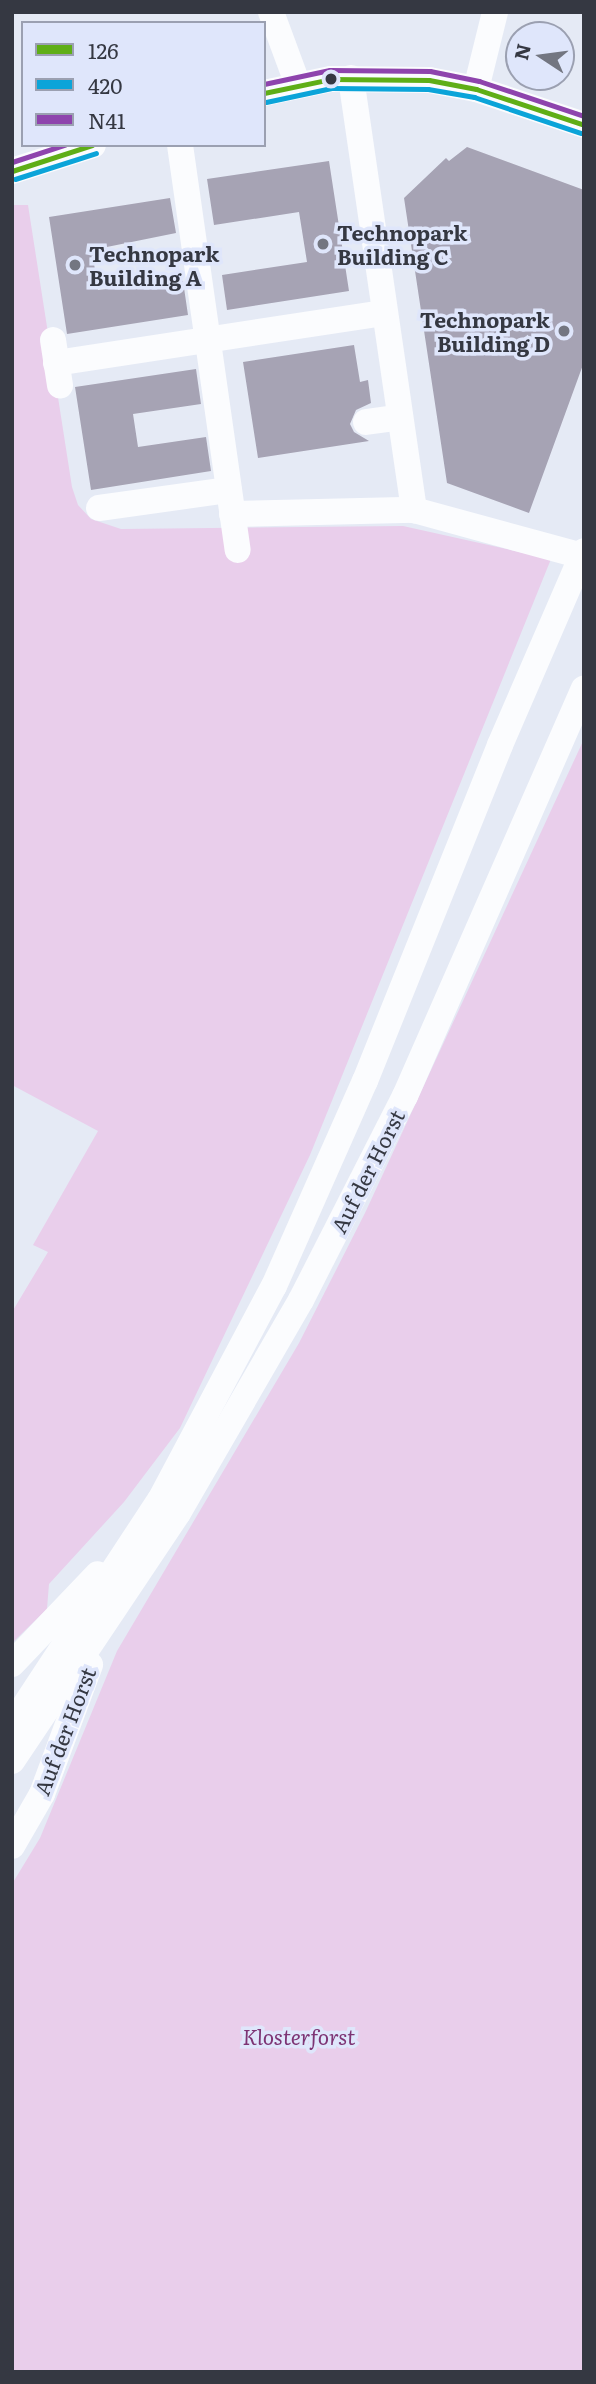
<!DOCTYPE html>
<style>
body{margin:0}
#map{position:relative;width:596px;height:2384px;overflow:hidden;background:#e5eaf5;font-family:Literata,serif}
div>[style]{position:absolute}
.green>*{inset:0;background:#e9ceeb}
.building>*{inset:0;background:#a6a3b4}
.minor>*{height:26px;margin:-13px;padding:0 13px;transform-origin:13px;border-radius:13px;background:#fbfcfe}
.bus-1>*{height:5px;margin:-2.5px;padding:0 2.5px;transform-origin:2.5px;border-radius:2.5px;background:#5fae17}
.bus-2>*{height:5px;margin:-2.5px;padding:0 2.5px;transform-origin:2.5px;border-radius:2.5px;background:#0ba4d9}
.bus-3>*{height:5px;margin:-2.5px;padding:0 2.5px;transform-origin:2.5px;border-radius:2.5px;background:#8e44ad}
.dots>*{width:19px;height:19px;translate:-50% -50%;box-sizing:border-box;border:4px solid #dfe6fb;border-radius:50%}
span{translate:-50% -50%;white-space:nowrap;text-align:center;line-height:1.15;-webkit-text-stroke:7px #dfe6fb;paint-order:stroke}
.poi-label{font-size:21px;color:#353842;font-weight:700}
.left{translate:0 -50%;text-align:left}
.right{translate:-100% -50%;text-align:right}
.street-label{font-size:21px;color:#353842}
.park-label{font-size:21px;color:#7d3474;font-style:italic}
.frame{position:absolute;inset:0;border:14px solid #353842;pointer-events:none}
.legend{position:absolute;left:21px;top:21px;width:245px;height:126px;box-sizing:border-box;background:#dfe6fb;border:2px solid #9ba0b1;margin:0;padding:9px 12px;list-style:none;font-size:21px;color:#353842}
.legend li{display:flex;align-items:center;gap:14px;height:35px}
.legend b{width:35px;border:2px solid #9ba0b1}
.north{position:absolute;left:505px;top:21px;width:70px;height:70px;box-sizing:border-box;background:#dfe6fb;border:2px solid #9ba0b1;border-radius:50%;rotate:283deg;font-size:19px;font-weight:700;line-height:28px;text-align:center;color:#353842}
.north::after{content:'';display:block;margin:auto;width:24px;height:32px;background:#737681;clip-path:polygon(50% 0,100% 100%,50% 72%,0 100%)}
</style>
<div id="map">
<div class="green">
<div style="clip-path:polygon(12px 205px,28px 205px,72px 487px,78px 505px,91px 519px,121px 529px,403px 526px,551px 559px,310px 1155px,180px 1428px,124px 1502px,49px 1584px,47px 1609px,12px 1643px,12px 1312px,48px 1252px,33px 1245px,98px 1131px,12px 1085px)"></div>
<div style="clip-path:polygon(584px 739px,584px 2372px,12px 2372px,12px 1884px,40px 1838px,117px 1651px,299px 1343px,365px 1213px)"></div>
</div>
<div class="building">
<div style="clip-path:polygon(467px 147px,584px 190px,584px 362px,529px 513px,447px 483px,404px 198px,446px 158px,449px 161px)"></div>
<div style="clip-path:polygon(329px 161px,349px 291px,227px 310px,222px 275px,307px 262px,299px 212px,214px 225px,207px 179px)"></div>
<div style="clip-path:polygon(170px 198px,176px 233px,92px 250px,98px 290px,183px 281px,188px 315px,67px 334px,49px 217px)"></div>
<div style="clip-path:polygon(354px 345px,360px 382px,368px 380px,371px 403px,356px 410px,350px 424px,354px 432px,369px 441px,258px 458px,243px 362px)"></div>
<div style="clip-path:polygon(196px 369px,201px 404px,133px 414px,138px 447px,206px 437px,211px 471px,91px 490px,75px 387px)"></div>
</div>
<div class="minor">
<div style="left:271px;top:12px;width:78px;rotate:69.7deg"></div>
<div style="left:351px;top:78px;width:437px;rotate:81.7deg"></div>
<div style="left:476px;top:89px;width:79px;rotate:-76.1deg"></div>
<div style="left:264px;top:93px;width:68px;rotate:-11.8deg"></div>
<div style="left:331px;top:79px;width:98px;rotate:0.6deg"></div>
<div style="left:429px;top:80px;width:48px;rotate:10.8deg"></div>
<div style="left:476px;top:89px;width:114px;rotate:18.4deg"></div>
<div style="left:180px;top:145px;width:409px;rotate:81.9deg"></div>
<div style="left:12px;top:171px;width:85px;rotate:-17.8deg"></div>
<div style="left:53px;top:340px;width:46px;rotate:81.2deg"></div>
<div style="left:56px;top:363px;width:332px;rotate:-8.7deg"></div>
<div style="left:366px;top:422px;width:34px;rotate:-8deg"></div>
<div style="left:99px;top:508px;width:131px;rotate:-7.9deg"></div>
<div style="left:232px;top:514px;width:182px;rotate:-1.3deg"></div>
<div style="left:414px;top:510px;width:174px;rotate:15.3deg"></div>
<div style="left:12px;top:1664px;width:124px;rotate:-46.3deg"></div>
<div style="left:12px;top:1725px;width:269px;rotate:-56.7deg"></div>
<div style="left:160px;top:1500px;width:242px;rotate:-62deg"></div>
<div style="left:274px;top:1286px;width:224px;rotate:-66.1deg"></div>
<div style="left:365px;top:1081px;width:362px;rotate:-68.1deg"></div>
<div style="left:500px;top:745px;width:211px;rotate:-66.6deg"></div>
<div style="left:12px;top:1761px;width:298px;rotate:-56.2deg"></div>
<div style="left:178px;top:1513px;width:246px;rotate:-60deg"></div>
<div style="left:301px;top:1300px;width:229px;rotate:-63deg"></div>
<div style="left:405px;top:1096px;width:445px;rotate:-66.3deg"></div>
<div style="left:12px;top:1846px;width:60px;rotate:-60deg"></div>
<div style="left:42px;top:1794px;width:138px;rotate:-69.6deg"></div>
</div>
<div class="bus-1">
<div style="left:264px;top:93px;width:68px;rotate:-11.8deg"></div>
<div style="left:331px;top:79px;width:98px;rotate:0.6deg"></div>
<div style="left:429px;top:80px;width:48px;rotate:10.8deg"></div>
<div style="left:476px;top:89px;width:114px;rotate:18.4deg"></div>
<div style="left:12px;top:171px;width:84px;rotate:-18deg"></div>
</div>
<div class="bus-2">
<div style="left:266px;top:102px;width:67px;rotate:-12deg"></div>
<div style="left:332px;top:88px;width:96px;rotate:0.6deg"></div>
<div style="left:428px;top:89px;width:47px;rotate:9.9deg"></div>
<div style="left:474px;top:97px;width:113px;rotate:18.6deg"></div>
<div style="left:15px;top:179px;width:85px;rotate:-17.8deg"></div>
</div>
<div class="bus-3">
<div style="left:264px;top:84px;width:67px;rotate:-12deg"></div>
<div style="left:330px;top:70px;width:100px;rotate:0.6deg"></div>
<div style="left:430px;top:71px;width:50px;rotate:11.5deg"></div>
<div style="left:479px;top:81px;width:111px;rotate:18.4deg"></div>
<div style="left:12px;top:162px;width:55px;rotate:-18.1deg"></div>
</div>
<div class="dots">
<div style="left:331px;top:79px;background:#353842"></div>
<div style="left:323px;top:244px;background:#737681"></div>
<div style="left:75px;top:265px;background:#737681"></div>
<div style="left:564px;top:331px;background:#737681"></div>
</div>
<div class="poi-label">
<span class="left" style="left:337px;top:244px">Technopark<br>Building C</span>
<span class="left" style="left:89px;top:265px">Technopark<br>Building A</span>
<span class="right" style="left:550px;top:331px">Technopark<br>Building D</span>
</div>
<div class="street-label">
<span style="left:367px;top:1171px;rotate:-63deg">Auf der Horst</span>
<span style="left:64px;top:1731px;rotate:-69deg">Auf der Horst</span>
</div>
<div class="park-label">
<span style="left:299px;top:2036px">Klosterforst</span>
</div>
<div class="frame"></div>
<ul class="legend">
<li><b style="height:9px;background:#5fae17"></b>126</li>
<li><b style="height:9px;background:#0ba4d9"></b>420</li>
<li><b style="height:9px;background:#8e44ad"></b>N41</li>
</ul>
<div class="north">N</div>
</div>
